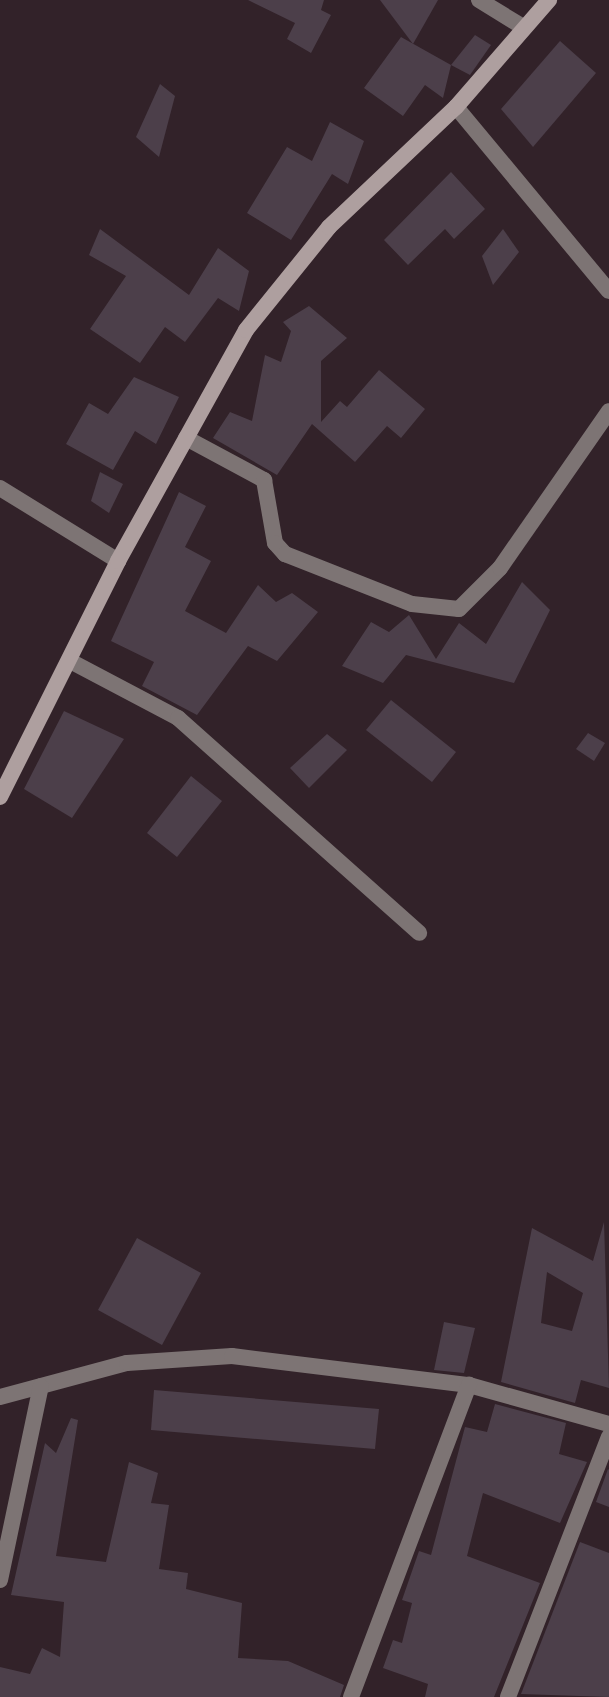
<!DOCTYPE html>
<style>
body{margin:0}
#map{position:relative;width:609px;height:1697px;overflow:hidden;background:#322229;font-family:Rubik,sans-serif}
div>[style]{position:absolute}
.building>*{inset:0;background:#4c3f4a}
.street>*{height:16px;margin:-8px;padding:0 8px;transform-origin:8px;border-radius:8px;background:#7d7474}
.secondary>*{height:16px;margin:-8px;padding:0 8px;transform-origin:8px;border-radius:8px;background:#ae9f9f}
span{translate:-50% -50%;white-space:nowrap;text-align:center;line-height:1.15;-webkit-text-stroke:6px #322229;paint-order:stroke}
</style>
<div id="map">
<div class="building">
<div style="clip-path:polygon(248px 0,324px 0,321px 10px,331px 15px,311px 53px,287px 39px,295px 23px)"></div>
<div style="clip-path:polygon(380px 0,438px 0,413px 44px)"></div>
<div style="clip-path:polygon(475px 35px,491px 45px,470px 75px,451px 65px)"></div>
<div style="clip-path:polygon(401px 37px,451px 65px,443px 98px,425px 85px,403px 116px,364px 88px)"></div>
<div style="clip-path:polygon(560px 41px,596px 73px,533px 147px,501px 109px)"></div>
<div style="clip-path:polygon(160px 84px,175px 96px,159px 157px,136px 137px)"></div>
<div style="clip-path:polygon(330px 122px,364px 141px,348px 184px,332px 174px,291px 240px,247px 213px,287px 147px,312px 161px)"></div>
<div style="clip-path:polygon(451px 172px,485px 209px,454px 239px,445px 229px,408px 265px,384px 240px)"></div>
<div style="clip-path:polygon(100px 229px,189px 295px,218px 248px,249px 271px,239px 311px,218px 298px,185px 342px,165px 327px,140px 363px,90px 329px,126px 276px,89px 255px)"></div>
<div style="clip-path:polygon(503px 229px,519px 252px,493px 285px,482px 256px)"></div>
<div style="clip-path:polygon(309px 306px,347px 338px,321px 361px,321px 422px,340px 401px,347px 407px,379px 370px,425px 409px,401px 438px,387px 426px,355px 462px,312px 424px,277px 475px,213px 438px,230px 412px,252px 421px,265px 355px,281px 362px,291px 331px,283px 322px)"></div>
<div style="clip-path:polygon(134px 377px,179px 397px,156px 444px,135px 431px,113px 470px,66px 444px,89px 403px,108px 414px)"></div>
<div style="clip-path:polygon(100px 472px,123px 484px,109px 513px,91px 501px)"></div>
<div style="clip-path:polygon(179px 492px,206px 506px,185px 547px,211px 561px,185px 611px,226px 633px,258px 585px,276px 602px,292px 593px,318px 612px,277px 661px,248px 646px,197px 715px,142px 686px,154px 662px,111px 641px)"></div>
<div style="clip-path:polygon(522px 582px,550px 610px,514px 683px,406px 655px,383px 683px,342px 666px,371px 622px,389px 632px,409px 615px,436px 659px,459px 623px,486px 644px)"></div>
<div style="clip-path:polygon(391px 700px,456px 752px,432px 782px,366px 730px)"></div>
<div style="clip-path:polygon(64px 711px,124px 739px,72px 818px,24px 789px)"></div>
<div style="clip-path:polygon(588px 733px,605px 743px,594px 761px,576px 749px)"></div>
<div style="clip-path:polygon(327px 734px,347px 750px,309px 788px,290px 768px)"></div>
<div style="clip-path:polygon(191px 776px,222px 801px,177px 857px,147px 833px)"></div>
<div style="clip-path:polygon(evenodd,604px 1222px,609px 1388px,581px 1380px,575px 1403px,501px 1382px,532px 1228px,593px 1261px,604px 1222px,547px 1272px,583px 1293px,572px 1331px,541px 1323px,547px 1272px)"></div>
<div style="clip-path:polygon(137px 1238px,201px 1273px,162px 1345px,98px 1310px)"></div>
<div style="clip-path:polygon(444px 1322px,475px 1328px,464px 1373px,434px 1370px)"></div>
<div style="clip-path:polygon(154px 1390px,379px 1409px,375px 1449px,151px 1430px)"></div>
<div style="clip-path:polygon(495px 1404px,566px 1423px,559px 1454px,587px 1462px,560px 1523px,483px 1493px,467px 1556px,540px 1583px,494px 1697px,425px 1697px,428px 1684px,383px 1668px,393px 1640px,402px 1643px,412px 1603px,402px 1600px,419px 1551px,431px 1555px,465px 1427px,487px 1432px)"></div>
<div style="clip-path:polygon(71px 1418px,78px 1420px,56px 1556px,106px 1562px,129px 1462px,158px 1473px,151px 1503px,169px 1505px,159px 1569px,188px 1573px,186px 1589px,242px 1603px,238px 1658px,288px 1661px,344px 1685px,340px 1697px,0 1697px,0 1667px,30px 1674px,42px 1648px,60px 1657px,64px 1602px,11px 1595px,45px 1443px,56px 1453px)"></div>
<div style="clip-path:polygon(608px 1469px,609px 1470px,609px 1507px,596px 1502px)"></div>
<div style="clip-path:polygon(580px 1542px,609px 1553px,609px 1697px,521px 1694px)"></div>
</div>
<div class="street">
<div style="left:479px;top:0;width:52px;rotate:31.5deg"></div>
<div style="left:456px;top:107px;width:239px;rotate:50.3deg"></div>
<div style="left:186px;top:438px;width:89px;rotate:28.3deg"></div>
<div style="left:264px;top:480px;width:64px;rotate:80.1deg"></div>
<div style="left:275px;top:543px;width:15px;rotate:48deg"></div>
<div style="left:285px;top:554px;width:136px;rotate:21.5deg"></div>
<div style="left:412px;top:604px;width:47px;rotate:6.1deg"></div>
<div style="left:459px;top:609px;width:58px;rotate:-45deg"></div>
<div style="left:500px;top:568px;width:191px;rotate:-55.2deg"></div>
<div style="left:0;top:488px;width:139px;rotate:31.7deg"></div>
<div style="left:72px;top:662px;width:120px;rotate:27.8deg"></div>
<div style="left:178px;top:718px;width:323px;rotate:41.7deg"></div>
<div style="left:0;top:1397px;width:131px;rotate:-15deg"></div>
<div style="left:127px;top:1363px;width:105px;rotate:-3.8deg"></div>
<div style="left:232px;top:1356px;width:239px;rotate:7deg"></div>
<div style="left:469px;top:1385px;width:145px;rotate:15.6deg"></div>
<div style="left:0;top:1580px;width:198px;rotate:-78.1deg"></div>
<div style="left:351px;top:1697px;width:334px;rotate:-69.3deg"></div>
<div style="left:508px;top:1697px;width:279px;rotate:-68.8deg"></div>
</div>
<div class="secondary">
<div style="left:0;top:797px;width:264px;rotate:-63.4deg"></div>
<div style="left:118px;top:561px;width:264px;rotate:-61deg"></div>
<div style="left:246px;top:330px;width:132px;rotate:-51.1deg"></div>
<div style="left:329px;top:227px;width:175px;rotate:-43.4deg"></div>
<div style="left:456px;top:107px;width:142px;rotate:-49deg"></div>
</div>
</div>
